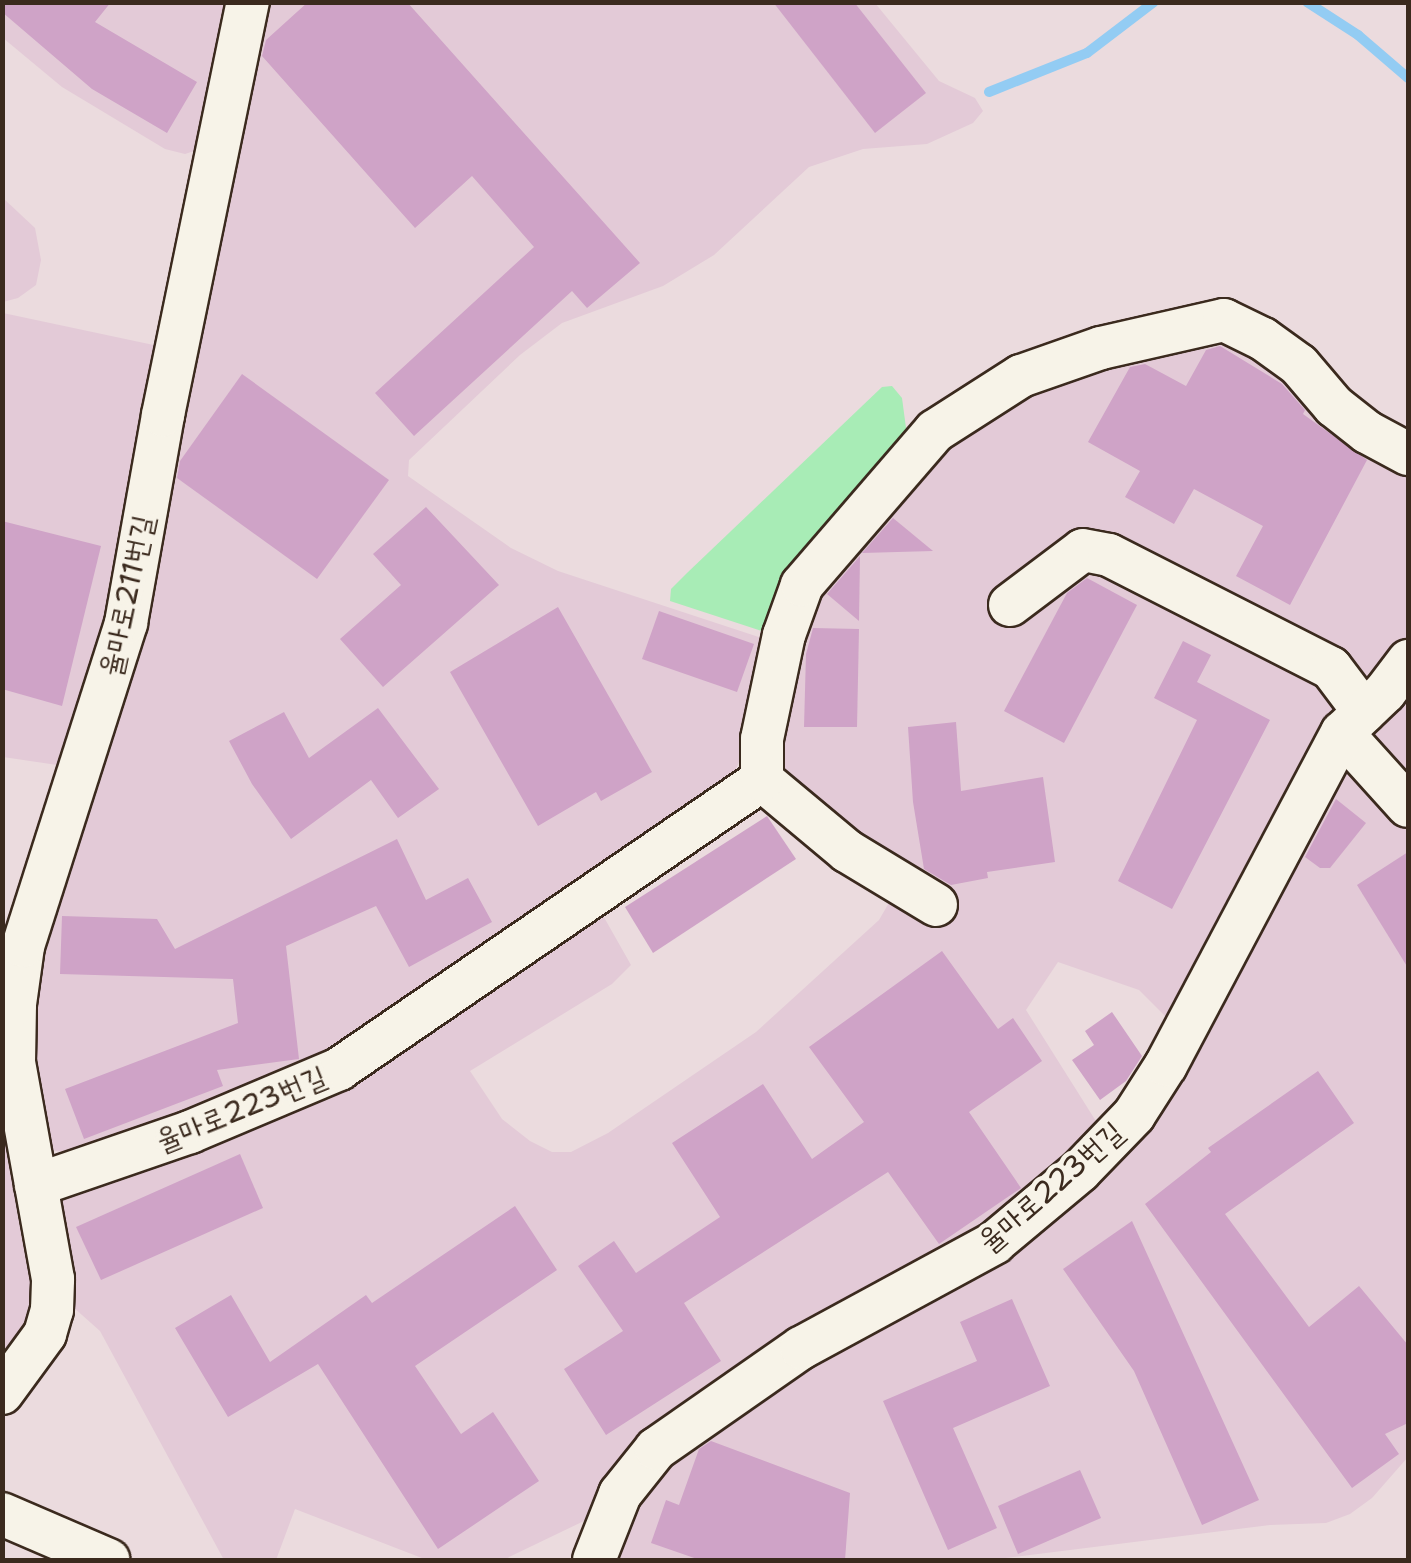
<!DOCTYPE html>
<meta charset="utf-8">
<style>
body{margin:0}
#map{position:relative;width:1411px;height:1563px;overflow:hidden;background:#ebdbde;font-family:"Shantell Sans","Poor Story",sans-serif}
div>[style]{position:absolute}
.built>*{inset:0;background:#e3cad7}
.green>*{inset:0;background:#a8ecb6}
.stream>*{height:10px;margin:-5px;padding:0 5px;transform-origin:5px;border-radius:5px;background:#93ccf3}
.building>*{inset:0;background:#cfa3c7}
.roads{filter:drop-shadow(2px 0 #3b2a1e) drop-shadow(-2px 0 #3b2a1e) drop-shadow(0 2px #3b2a1e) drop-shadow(0 -2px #3b2a1e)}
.minor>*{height:42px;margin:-21px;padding:0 21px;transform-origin:21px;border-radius:21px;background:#f7f3e8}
span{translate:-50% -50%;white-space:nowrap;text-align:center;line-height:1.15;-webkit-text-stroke:9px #f7f3e8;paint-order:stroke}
.street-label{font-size:30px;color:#3b2a1e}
.frame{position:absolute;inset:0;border:5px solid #3b2a1e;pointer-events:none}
</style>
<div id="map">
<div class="built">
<div style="clip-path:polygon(2px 3px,234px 3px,197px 150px,185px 154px,165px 149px,62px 87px,3px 38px)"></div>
<div style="clip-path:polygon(260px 3px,875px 3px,939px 81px,975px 98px,983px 111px,973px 123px,927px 144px,863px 149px,809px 167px,714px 255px,663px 286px,562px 323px,520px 355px,409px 460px,408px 476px,511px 548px,558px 571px,771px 641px,747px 743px,736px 769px,715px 793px,308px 1066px,262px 1088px,71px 1153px,50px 1150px,28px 1044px,31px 982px)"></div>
<div style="clip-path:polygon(3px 198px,35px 228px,41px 260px,36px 285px,18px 298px,3px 302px)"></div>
<div style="clip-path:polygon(3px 313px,163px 347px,109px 624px,64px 766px,3px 757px)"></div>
<div style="clip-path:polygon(1223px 328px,1408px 463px,1408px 1457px,1372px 1498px,1350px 1514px,1326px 1523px,1270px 1525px,989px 1560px,615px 1560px,630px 1517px,666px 1453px,1053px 1221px,1331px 788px,1375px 738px,1340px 707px,1171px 1022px,1139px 990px,1058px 962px,1026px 1010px,1099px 1126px,982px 1232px,718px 1378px,634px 1441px,610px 1470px,586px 1520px,503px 1560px,427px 1560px,295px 1509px,276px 1560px,224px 1560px,100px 1331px,73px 1307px,54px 1215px,62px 1199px,601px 912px,631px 965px,612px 984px,470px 1071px,502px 1119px,530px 1141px,552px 1152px,571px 1152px,608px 1133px,756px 1032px,879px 920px,890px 901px,773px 761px,799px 611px,900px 479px,1017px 388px)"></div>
<div style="clip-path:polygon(2px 1102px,34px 1255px,35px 1304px,2px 1372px)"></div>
</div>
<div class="green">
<div style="clip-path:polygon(892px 386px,902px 398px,906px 428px,903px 439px,765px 632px,670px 601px,671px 589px,687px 573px,882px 387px)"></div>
</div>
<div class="stream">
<div style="left:1307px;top:2px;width:61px;rotate:32.9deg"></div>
<div style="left:1358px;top:35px;width:66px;rotate:40.7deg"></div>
<div style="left:989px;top:92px;width:105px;rotate:-21.7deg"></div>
<div style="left:1087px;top:53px;width:84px;rotate:-37.3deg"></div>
</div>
<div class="building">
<div style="clip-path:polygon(2px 2px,111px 2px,95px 22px,197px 82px,167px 133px,92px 89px,2px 12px)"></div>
<div style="clip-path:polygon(308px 2px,407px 2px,640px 263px,587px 308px,572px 291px,414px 436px,375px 393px,534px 247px,472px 176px,415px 228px,262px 56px,266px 40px)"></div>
<div style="clip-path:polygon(773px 2px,854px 2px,926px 93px,875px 133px)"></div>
<div style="clip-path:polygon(1220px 346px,1282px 384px,1305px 410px,1303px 414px,1367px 460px,1290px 605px,1236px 576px,1263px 526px,1194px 489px,1174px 524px,1125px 497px,1140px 471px,1088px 442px,1130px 367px,1145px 364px,1186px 386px,1206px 350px)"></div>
<div style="clip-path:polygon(242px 374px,389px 480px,317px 579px,177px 478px,180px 461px)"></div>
<div style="clip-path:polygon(426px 507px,499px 585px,383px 687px,340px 639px,401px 585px,373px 554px)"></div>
<div style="clip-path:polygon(893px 518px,933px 551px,862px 553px)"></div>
<div style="clip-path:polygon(2px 521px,101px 546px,62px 706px,2px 689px)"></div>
<div style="clip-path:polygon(860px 556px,859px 621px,827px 594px)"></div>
<div style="clip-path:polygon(1087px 578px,1137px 605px,1064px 743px,1004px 711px,1067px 593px)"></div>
<div style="clip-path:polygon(558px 607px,652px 772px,601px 801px,596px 792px,538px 826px,450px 672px)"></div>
<div style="clip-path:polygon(659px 611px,754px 644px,737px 692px,642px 659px)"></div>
<div style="clip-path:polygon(813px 628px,859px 629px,857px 727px,804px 727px,806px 654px)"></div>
<div style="clip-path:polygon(1183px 641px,1211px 655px,1197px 682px,1270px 720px,1172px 909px,1118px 881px,1197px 720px,1154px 698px)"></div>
<div style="clip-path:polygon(378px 708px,439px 789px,398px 818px,371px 780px,291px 839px,252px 784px,229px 741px,284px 712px,309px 758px)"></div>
<div style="clip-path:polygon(956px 722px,961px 791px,1043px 777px,1055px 862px,987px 872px,988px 878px,951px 885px,924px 869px,913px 802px,908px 727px)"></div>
<div style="clip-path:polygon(1336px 799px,1366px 823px,1330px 868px,1320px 868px,1305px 857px)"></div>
<div style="clip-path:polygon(767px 816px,796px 859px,653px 953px,625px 907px)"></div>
<div style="clip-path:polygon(397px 839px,426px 900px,468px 878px,492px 922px,409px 967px,376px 906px,286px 946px,299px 1059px,217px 1070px,223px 1086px,84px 1139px,65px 1089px,238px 1023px,233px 979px,60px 974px,62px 916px,157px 919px,175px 949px)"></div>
<div style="clip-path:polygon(1408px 852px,1408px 968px,1357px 885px)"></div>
<div style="clip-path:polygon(942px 951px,998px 1029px,1013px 1018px,1042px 1061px,969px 1112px,1021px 1188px,939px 1244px,888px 1172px,684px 1303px,721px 1361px,606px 1435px,564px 1369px,623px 1331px,578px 1266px,614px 1241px,636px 1273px,720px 1217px,672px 1143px,763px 1084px,812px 1159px,864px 1122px,809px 1047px)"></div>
<div style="clip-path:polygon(1112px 1012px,1142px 1056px,1126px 1081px,1100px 1100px,1072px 1060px,1094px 1045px,1085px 1031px)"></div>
<div style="clip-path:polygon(1318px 1071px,1354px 1123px,1225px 1214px,1309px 1327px,1359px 1286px,1408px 1345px,1408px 1423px,1385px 1434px,1399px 1454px,1352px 1488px,1145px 1204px,1211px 1152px,1208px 1148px)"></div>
<div style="clip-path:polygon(240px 1154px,263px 1208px,101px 1280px,76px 1227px)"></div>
<div style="clip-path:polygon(515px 1206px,557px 1270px,415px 1366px,461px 1434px,493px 1412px,539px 1481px,438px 1549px,318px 1364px,228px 1417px,175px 1328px,231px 1295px,270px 1362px,366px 1295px,372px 1303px)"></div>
<div style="clip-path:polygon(1132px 1221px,1259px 1500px,1202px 1525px,1134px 1371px,1063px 1269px)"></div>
<div style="clip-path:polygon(1012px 1299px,1050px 1386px,953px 1428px,997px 1528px,948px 1550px,883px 1401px,977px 1361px,960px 1322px)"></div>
<div style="clip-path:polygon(711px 1441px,850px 1493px,845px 1560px,700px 1560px,651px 1543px,666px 1500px,679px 1505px,699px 1449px)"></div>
<div style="clip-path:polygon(1080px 1470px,1101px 1518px,1018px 1554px,998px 1506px)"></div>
</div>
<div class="roads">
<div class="minor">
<div style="left:1010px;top:605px;width:91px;rotate:-37deg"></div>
<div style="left:1083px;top:550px;width:26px;rotate:11deg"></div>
<div style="left:1109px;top:555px;width:249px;rotate:27deg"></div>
<div style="left:1331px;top:668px;width:55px;rotate:53.1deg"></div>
<div style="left:1342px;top:733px;width:98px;rotate:47.9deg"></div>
<div style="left:762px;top:780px;width:111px;rotate:39.9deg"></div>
<div style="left:847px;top:851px;width:104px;rotate:31.2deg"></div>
<div style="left:36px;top:1185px;width:163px;rotate:-19deg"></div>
<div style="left:190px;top:1132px;width:162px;rotate:-22.9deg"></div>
<div style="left:339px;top:1069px;width:512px;rotate:-34.34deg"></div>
<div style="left:762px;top:780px;width:41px;rotate:-90deg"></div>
<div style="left:762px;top:739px;width:106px;rotate:-78.1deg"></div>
<div style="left:784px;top:635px;width:53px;rotate:-70.2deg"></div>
<div style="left:802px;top:585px;width:203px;rotate:-49.2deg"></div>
<div style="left:935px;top:431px;width:102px;rotate:-32.6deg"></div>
<div style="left:1021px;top:376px;width:85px;rotate:-19.3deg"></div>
<div style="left:1101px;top:348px;width:126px;rotate:-12.8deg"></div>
<div style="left:1224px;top:320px;width:43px;rotate:26deg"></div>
<div style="left:1263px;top:339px;width:44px;rotate:35.8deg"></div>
<div style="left:1299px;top:365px;width:54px;rotate:49.5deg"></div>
<div style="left:1334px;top:406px;width:42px;rotate:38.2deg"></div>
<div style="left:1367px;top:432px;width:47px;rotate:28.2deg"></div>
<div style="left:2px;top:1393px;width:73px;rotate:-53.9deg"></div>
<div style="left:45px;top:1334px;width:25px;rotate:-74deg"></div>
<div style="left:52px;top:1310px;width:31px;rotate:-88deg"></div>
<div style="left:53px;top:1279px;width:220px;rotate:-100.2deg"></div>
<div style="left:14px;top:1062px;width:58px;rotate:-89deg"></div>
<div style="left:15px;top:1004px;width:59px;rotate:-82.1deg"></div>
<div style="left:23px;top:946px;width:339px;rotate:-72.3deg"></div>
<div style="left:126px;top:623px;width:211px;rotate:-79.9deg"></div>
<div style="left:163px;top:415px;width:422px;rotate:-78.4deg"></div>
<div style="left:2px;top:1514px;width:116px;rotate:23.3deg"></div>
<div style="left:594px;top:1560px;width:71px;rotate:-68.5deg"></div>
<div style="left:620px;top:1494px;width:58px;rotate:-51.3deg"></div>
<div style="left:656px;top:1449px;width:177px;rotate:-34.9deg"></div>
<div style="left:801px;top:1348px;width:220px;rotate:-28.5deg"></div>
<div style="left:994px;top:1243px;width:112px;rotate:-39.9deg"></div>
<div style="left:1080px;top:1171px;width:78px;rotate:-46deg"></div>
<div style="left:1134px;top:1115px;width:59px;rotate:-57.4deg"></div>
<div style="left:1166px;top:1065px;width:376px;rotate:-62.1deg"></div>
<div style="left:1342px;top:733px;width:59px;rotate:-43.6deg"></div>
<div style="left:1385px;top:692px;width:39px;rotate:-53deg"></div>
</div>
</div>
<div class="street-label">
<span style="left:127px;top:596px;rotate:-78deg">율마로211번길</span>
<span style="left:241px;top:1109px;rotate:-22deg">율마로223번길</span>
<span style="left:1051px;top:1187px;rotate:-41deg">율마로223번길</span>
</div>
<div class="frame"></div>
</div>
